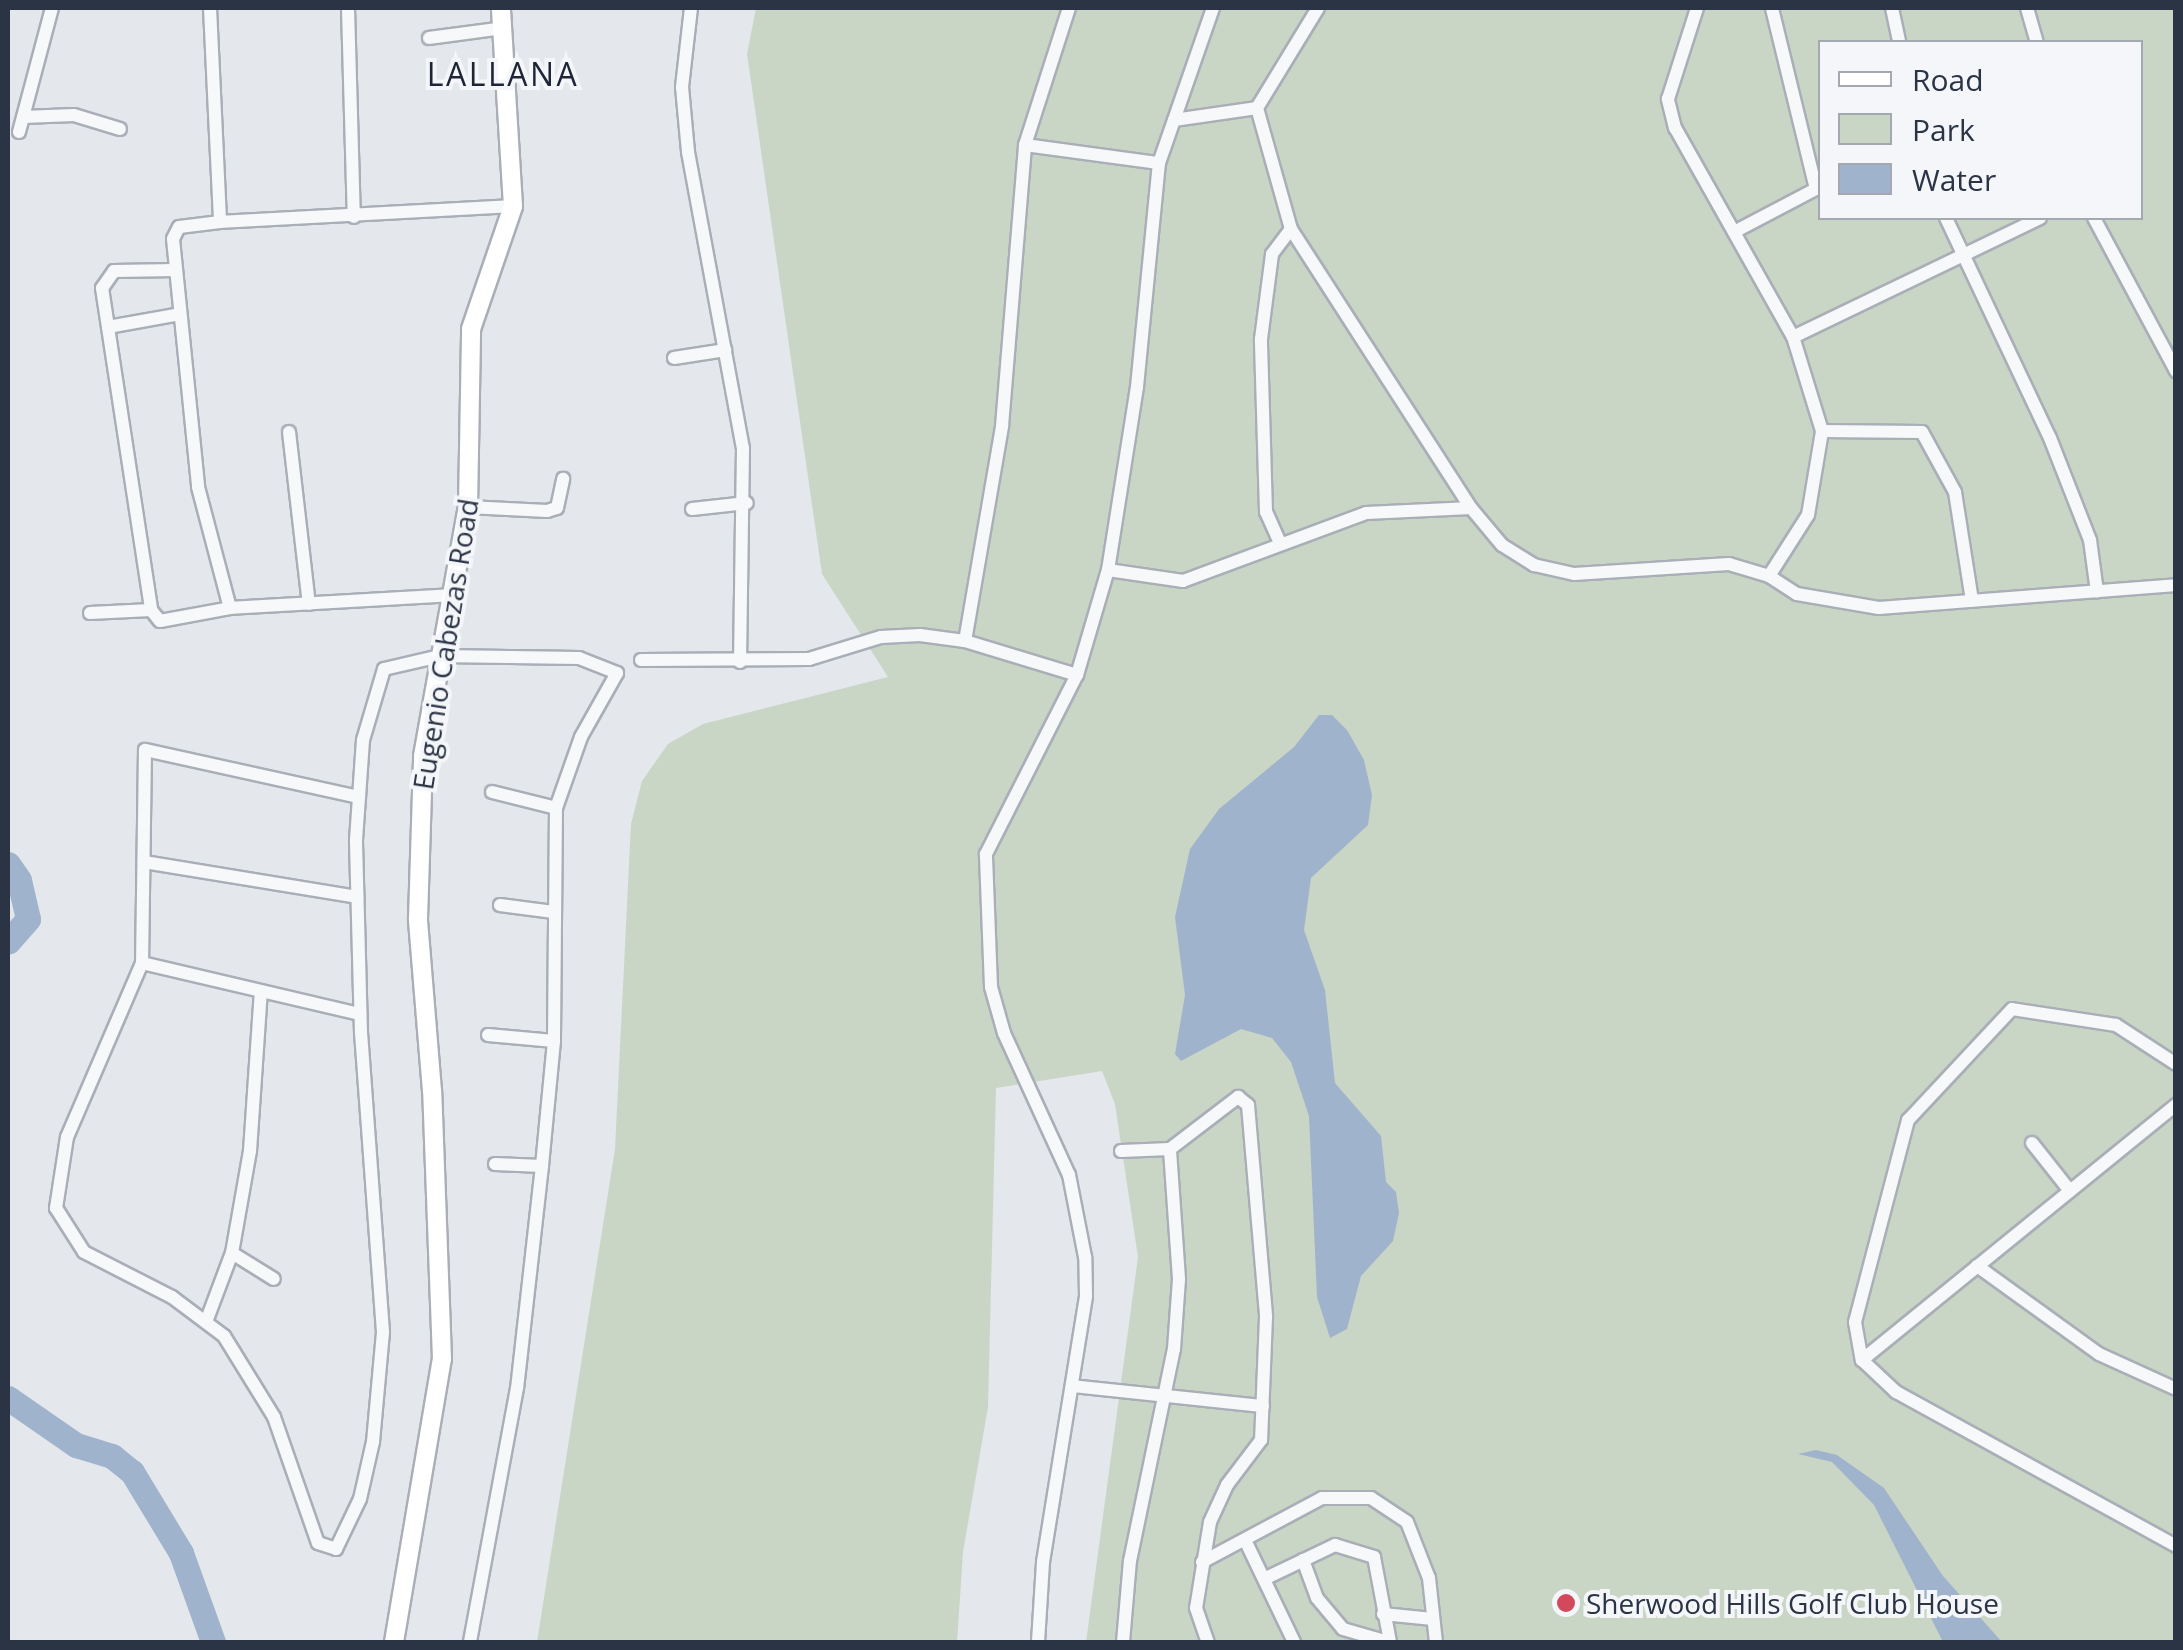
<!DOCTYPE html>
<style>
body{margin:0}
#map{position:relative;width:2183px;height:1650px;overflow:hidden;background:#e4e7ec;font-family:"Open Sans",sans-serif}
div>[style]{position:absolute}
.green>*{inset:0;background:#c9d6c5}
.water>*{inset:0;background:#9fb4cc}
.river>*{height:25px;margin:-12.5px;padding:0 12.5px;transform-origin:12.5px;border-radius:12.5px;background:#9fb4cc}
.roads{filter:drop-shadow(2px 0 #a9aeb7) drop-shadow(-2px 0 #a9aeb7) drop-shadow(0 2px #a9aeb7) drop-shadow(0 -2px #a9aeb7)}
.street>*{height:12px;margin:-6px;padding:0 6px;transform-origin:6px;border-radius:6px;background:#f7f8fa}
.secondary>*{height:18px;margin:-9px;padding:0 9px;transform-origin:9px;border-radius:9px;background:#fff}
.dots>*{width:28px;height:28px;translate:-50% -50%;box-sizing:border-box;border:5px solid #f4f6f9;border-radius:50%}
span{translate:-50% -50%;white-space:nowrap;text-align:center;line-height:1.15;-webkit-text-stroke:8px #f4f6f9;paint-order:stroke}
.street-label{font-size:28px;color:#2b3445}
.poi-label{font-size:28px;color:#2b3445}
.left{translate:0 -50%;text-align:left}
.quarter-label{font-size:32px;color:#1d2536;letter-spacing:2.5px}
.frame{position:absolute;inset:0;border:10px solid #2b3445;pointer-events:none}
.legend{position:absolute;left:1818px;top:40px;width:325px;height:180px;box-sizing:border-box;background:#f4f6f9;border:2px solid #a4a8b1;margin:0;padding:12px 18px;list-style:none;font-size:30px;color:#2b3445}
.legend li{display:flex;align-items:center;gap:20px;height:50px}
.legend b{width:50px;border:2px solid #a4a8b1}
</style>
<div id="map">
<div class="green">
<div style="clip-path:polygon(evenodd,756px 8px,2175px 8px,2175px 1642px,1086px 1642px,1138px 1257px,1115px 1104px,1102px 1071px,996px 1088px,988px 1407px,963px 1552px,957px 1642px,537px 1642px,615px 1149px,631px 824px,642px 781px,668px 744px,703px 724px,888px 677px,822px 574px,747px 54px,756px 8px,1820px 42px,2140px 42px,2140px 218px,1820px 218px,1820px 42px)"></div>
</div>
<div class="water">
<div style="clip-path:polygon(1319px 715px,1332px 715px,1347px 730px,1364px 760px,1372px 795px,1368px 825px,1311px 878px,1304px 930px,1325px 990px,1335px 1083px,1381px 1136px,1386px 1182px,1396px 1192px,1399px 1213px,1393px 1241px,1361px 1276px,1347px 1329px,1330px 1338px,1317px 1297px,1309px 1116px,1291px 1062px,1272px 1038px,1241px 1029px,1181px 1061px,1175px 1054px,1185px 995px,1175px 917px,1190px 849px,1219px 809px,1294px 747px)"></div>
<div style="clip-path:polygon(1816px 1450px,1837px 1455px,1884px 1488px,1943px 1576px,2002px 1642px,1943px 1642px,1874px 1505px,1832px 1462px,1798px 1454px)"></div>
</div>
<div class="river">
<div style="left:8px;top:864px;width:19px;rotate:55deg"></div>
<div style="left:19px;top:880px;width:40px;rotate:77deg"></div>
<div style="left:28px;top:919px;width:30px;rotate:131deg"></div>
<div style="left:8px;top:1398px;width:83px;rotate:34.7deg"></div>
<div style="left:76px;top:1445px;width:38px;rotate:17deg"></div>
<div style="left:112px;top:1456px;width:26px;rotate:39deg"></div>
<div style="left:132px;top:1472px;width:95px;rotate:58.8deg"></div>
<div style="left:181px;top:1553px;width:95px;rotate:70.2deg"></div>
</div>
<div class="roads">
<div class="street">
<div style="left:210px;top:8px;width:214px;rotate:87.3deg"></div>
<div style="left:220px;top:222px;width:41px;rotate:173deg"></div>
<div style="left:179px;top:227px;width:13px;rotate:117deg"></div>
<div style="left:173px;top:239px;width:249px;rotate:84.2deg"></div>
<div style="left:198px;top:487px;width:125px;rotate:75.2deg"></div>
<div style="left:230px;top:608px;width:223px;rotate:-3.3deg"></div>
<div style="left:348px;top:8px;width:209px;rotate:88.4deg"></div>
<div style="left:691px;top:8px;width:80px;rotate:96.5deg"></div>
<div style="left:682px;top:87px;width:65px;rotate:84.7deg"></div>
<div style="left:688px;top:152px;width:301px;rotate:79.5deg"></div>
<div style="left:743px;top:448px;width:214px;rotate:90.8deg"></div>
<div style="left:1318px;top:8px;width:117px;rotate:121.4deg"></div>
<div style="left:1257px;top:108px;width:126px;rotate:74.3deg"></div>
<div style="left:1291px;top:229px;width:332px;rotate:57.2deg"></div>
<div style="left:1471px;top:508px;width:48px;rotate:50deg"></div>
<div style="left:1502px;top:545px;width:38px;rotate:32deg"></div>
<div style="left:1534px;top:565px;width:41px;rotate:12.7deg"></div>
<div style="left:1574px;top:574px;width:155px;rotate:-3.7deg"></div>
<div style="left:1729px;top:564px;width:42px;rotate:16.7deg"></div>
<div style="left:1769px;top:576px;width:72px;rotate:-57.4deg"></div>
<div style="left:1808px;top:515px;width:85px;rotate:-80.5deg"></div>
<div style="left:1822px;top:431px;width:98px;rotate:-107.1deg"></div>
<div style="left:1793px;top:337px;width:240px;rotate:-119.4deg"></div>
<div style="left:1675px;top:128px;width:30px;rotate:-104deg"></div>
<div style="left:1668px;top:99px;width:96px;rotate:-72.3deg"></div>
<div style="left:1892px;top:8px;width:35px;rotate:78deg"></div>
<div style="left:2027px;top:8px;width:35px;rotate:74deg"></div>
<div style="left:429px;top:38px;width:76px;rotate:-7.6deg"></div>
<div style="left:23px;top:117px;width:51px;rotate:-2.2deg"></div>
<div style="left:74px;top:115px;width:48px;rotate:16.9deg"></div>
<div style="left:1174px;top:120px;width:84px;rotate:-8.2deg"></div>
<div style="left:19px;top:132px;width:128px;rotate:-75.1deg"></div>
<div style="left:1025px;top:145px;width:135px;rotate:7.7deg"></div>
<div style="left:1946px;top:218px;width:243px;rotate:64.7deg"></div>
<div style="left:2050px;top:438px;width:110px;rotate:68.6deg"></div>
<div style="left:2090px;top:540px;width:52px;rotate:82.3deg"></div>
<div style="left:2094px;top:218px;width:174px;rotate:61.8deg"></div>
<div style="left:220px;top:222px;width:293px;rotate:-3.1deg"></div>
<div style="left:1734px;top:232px;width:93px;rotate:-27.7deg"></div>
<div style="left:1816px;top:189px;width:186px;rotate:-103.7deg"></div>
<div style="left:176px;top:270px;width:62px;rotate:179.1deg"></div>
<div style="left:114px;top:271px;width:21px;rotate:125deg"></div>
<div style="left:102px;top:288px;width:326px;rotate:81.3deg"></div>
<div style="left:151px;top:610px;width:14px;rotate:51deg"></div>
<div style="left:160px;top:621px;width:71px;rotate:-10.5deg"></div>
<div style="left:108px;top:327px;width:73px;rotate:-10.2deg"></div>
<div style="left:1793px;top:337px;width:274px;rotate:-25.7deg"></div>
<div style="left:674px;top:358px;width:52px;rotate:-8.9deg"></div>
<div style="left:1822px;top:431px;width:100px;rotate:0.6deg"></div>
<div style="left:1922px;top:432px;width:68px;rotate:61.2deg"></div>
<div style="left:1955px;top:492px;width:110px;rotate:81.1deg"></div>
<div style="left:289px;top:432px;width:173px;rotate:83.4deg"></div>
<div style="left:468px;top:507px;width:79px;rotate:2.9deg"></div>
<div style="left:547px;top:511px;width:10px;rotate:-17deg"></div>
<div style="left:557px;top:508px;width:30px;rotate:-78deg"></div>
<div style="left:692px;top:509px;width:55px;rotate:-6.2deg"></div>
<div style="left:1280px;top:543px;width:34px;rotate:-114deg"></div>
<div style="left:1266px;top:512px;width:173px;rotate:-91.7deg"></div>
<div style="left:1261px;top:339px;width:86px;rotate:-82.6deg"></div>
<div style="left:1272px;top:254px;width:31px;rotate:-53deg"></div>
<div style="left:1108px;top:570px;width:76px;rotate:8.3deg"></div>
<div style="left:1183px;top:581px;width:195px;rotate:-20.4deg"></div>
<div style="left:1366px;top:513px;width:105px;rotate:-2.7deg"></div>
<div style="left:1769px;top:576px;width:33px;rotate:33deg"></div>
<div style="left:1797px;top:594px;width:83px;rotate:9.7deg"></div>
<div style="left:1879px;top:608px;width:298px;rotate:-4.4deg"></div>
<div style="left:90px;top:613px;width:61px;rotate:-2.8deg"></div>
<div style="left:965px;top:641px;width:218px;rotate:-80.2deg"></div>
<div style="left:1002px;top:426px;width:282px;rotate:-85.3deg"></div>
<div style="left:1025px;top:145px;width:144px;rotate:-72.2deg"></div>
<div style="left:641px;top:660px;width:168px;rotate:-0.3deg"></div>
<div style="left:809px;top:659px;width:75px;rotate:-17deg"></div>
<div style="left:881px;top:637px;width:39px;rotate:-3deg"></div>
<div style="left:920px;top:635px;width:45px;rotate:7.6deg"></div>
<div style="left:965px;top:641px;width:117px;rotate:16.9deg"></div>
<div style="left:492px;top:792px;width:66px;rotate:14deg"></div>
<div style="left:359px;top:797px;width:219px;rotate:-167.6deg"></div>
<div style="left:145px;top:750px;width:213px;rotate:90.8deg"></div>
<div style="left:142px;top:963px;width:189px;rotate:113.3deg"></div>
<div style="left:67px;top:1137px;width:72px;rotate:98.8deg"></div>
<div style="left:56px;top:1208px;width:52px;rotate:57.5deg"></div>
<div style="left:84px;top:1252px;width:99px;rotate:27.1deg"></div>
<div style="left:172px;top:1297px;width:65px;rotate:36.9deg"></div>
<div style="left:224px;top:1336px;width:95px;rotate:58.3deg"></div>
<div style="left:274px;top:1417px;width:133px;rotate:70.8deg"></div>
<div style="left:318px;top:1543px;width:19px;rotate:18deg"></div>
<div style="left:336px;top:1549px;width:55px;rotate:-64.4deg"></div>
<div style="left:360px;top:1499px;width:58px;rotate:-77.2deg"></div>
<div style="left:373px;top:1442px;width:110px;rotate:-84.8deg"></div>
<div style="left:383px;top:1332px;width:300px;rotate:-94.2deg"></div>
<div style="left:361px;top:1033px;width:193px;rotate:-91.5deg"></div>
<div style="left:356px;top:840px;width:100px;rotate:-86deg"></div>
<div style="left:363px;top:740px;width:74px;rotate:-73.5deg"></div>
<div style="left:384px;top:669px;width:57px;rotate:-13.1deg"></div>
<div style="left:440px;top:656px;width:139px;rotate:0.8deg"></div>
<div style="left:579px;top:658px;width:41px;rotate:21.5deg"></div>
<div style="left:617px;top:673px;width:73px;rotate:119.4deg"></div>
<div style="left:581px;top:737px;width:75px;rotate:109.4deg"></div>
<div style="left:556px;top:808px;width:233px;rotate:90.5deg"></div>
<div style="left:554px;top:1041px;width:126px;rotate:95.5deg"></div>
<div style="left:542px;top:1166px;width:223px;rotate:96.4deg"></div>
<div style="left:517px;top:1388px;width:258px;rotate:100.5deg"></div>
<div style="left:144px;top:862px;width:216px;rotate:9.3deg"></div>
<div style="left:500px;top:905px;width:54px;rotate:7.4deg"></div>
<div style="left:142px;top:963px;width:224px;rotate:13.2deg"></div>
<div style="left:488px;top:1035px;width:66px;rotate:5.2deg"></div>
<div style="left:2176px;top:1064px;width:72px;rotate:-147deg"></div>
<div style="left:2116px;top:1025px;width:105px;rotate:-171.3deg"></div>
<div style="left:2012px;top:1009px;width:152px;rotate:133.1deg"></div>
<div style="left:1908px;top:1120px;width:209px;rotate:104.7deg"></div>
<div style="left:1855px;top:1322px;width:39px;rotate:80deg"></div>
<div style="left:1862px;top:1360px;width:47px;rotate:43.3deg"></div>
<div style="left:1896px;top:1392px;width:320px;rotate:28.8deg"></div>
<div style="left:2032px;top:1143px;width:61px;rotate:51.6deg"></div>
<div style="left:1121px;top:1151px;width:49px;rotate:-2.3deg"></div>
<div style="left:1170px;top:1149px;width:86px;rotate:-37.4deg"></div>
<div style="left:1238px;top:1097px;width:13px;rotate:39deg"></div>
<div style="left:1248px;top:1105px;width:213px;rotate:85.1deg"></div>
<div style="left:1266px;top:1317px;width:123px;rotate:92.3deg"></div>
<div style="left:1261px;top:1440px;width:56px;rotate:127.1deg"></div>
<div style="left:1227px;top:1485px;width:41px;rotate:114.7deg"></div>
<div style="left:1210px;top:1522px;width:87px;rotate:99.2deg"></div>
<div style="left:1196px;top:1608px;width:36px;rotate:71deg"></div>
<div style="left:495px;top:1164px;width:47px;rotate:2.4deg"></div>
<div style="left:232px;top:1253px;width:49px;rotate:31.8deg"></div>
<div style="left:1977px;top:1266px;width:150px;rotate:35.8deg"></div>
<div style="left:2099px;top:1354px;width:85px;rotate:24.4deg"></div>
<div style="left:206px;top:1322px;width:74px;rotate:-69.4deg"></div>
<div style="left:232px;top:1253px;width:104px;rotate:-80deg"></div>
<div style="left:250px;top:1151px;width:160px;rotate:-86.1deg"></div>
<div style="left:1862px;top:1360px;width:405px;rotate:-39.1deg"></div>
<div style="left:1072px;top:1386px;width:192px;rotate:6deg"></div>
<div style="left:1245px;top:1540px;width:113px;rotate:64.3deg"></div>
<div style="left:1303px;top:1560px;width:40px;rotate:69.8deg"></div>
<div style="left:1317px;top:1598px;width:40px;rotate:50deg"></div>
<div style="left:1343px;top:1629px;width:47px;rotate:16.1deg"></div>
<div style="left:1202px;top:1562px;width:136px;rotate:-28.1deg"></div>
<div style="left:1322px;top:1498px;width:49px"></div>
<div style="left:1371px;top:1498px;width:43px;rotate:33.7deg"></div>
<div style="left:1407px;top:1522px;width:60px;rotate:68.6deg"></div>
<div style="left:1429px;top:1578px;width:64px;rotate:83.8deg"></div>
<div style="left:1264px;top:1579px;width:79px;rotate:-25.6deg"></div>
<div style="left:1335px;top:1545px;width:41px;rotate:17.1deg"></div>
<div style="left:1374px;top:1557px;width:86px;rotate:79.3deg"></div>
<div style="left:1383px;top:1614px;width:50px;rotate:5.7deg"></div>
<div style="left:1038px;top:1642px;width:80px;rotate:-86.4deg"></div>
<div style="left:1043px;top:1562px;width:269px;rotate:-80.8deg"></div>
<div style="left:1086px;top:1296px;width:39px;rotate:-91deg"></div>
<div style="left:1085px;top:1257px;width:84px;rotate:-101deg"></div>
<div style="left:1069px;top:1175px;width:156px;rotate:-114.6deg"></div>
<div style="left:1004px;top:1033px;width:48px;rotate:-105.8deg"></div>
<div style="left:991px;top:987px;width:133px;rotate:-92.2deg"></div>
<div style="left:986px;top:854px;width:201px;rotate:-63.1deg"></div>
<div style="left:1077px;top:675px;width:109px;rotate:-73.6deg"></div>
<div style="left:1108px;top:570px;width:185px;rotate:-81deg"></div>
<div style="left:1137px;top:387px;width:225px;rotate:-84.4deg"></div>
<div style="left:1159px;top:163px;width:164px;rotate:-70.8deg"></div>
<div style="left:1123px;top:1642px;width:81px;rotate:-85.1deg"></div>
<div style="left:1130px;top:1561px;width:217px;rotate:-78.3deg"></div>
<div style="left:1174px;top:1349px;width:70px;rotate:-85.9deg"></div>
<div style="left:1179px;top:1279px;width:130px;rotate:-94deg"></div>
</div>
<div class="secondary">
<div style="left:394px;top:1642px;width:287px;rotate:-80.4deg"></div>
<div style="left:442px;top:1359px;width:268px;rotate:-92.1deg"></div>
<div style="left:432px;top:1091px;width:173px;rotate:-94.7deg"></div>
<div style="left:418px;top:919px;width:163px;rotate:-88.2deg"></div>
<div style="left:423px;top:756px;width:253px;rotate:-79.8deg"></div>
<div style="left:468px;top:507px;width:178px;rotate:-89deg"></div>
<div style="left:471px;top:329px;width:130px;rotate:-71.1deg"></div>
<div style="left:513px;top:206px;width:198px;rotate:-93.5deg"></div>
</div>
</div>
<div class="dots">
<div style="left:1566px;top:1603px;background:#d1495b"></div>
</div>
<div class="street-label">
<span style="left:445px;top:644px;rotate:-81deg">Eugenio Cabezas Road</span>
</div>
<div class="poi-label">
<span class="left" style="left:1586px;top:1603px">Sherwood Hills Golf Club House</span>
</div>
<div class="quarter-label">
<span style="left:503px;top:74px">LALLANA</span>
</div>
<div class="frame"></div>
<ul class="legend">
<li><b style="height:12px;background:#fff"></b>Road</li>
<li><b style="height:28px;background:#c9d6c5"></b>Park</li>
<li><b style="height:28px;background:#9fb4cc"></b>Water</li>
</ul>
</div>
